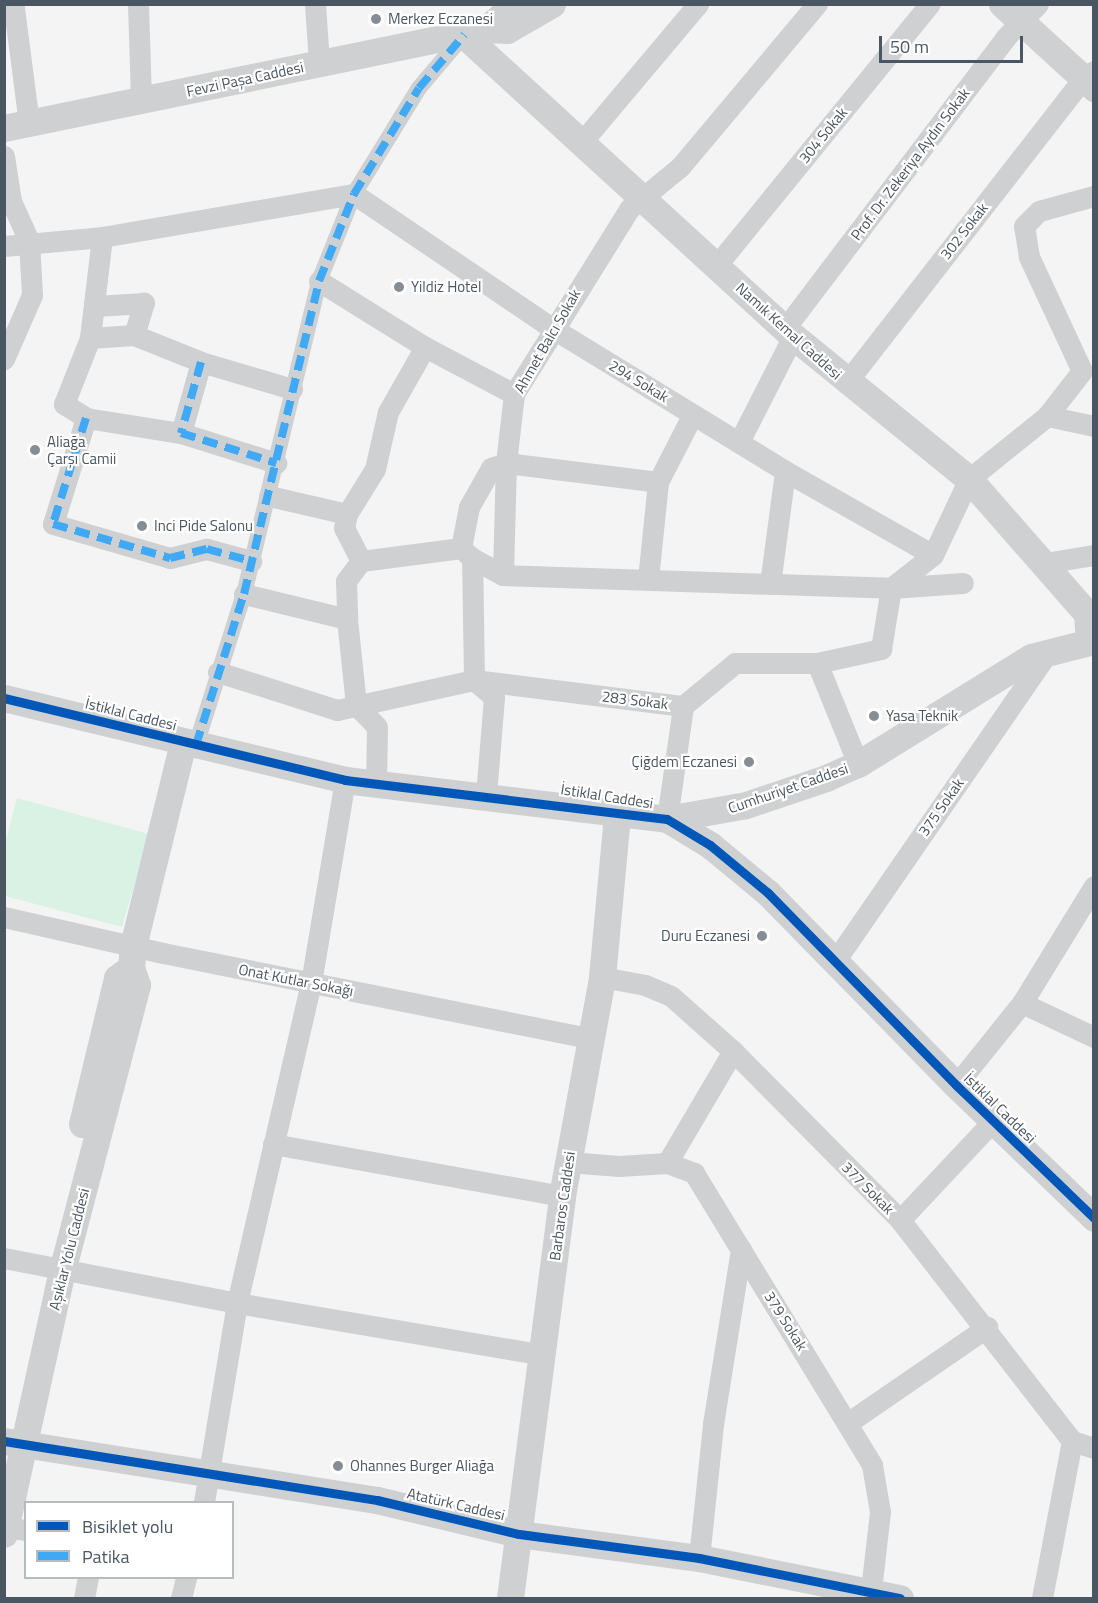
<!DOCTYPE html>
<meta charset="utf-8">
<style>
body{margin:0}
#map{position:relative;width:1098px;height:1603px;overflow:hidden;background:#f4f4f4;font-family:"Titillium Web",sans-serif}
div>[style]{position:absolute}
.green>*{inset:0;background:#d9f2e3}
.pedestrian>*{height:16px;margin:-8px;padding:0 8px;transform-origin:8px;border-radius:8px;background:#ced0d2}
.minor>*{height:21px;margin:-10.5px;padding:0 10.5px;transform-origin:10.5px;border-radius:10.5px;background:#ced0d2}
.tertiary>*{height:27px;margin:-13.5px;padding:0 13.5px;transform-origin:13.5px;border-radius:13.5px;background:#ced0d2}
.quiet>*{height:8px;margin-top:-4px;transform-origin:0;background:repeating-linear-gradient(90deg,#3fa9f5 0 15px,transparent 0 23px)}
.cycleway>*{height:9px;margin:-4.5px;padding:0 4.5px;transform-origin:4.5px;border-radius:4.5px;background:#0057b8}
.dots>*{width:16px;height:16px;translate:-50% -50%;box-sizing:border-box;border:3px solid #fff;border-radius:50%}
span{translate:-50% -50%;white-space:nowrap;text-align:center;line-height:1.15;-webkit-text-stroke:4.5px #fff;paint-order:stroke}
.poi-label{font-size:15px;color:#4a5661}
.left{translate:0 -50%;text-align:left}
.right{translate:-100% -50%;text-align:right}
.street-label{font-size:15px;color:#4a5661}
.frame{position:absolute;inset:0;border:6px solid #4a5661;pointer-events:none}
.legend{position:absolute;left:24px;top:1501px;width:210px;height:78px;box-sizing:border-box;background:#fff;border:2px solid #b7bbc0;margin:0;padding:8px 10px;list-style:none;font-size:18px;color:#4a5661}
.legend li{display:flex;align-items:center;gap:12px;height:30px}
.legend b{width:30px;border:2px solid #b7bbc0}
.scale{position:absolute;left:879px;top:36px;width:144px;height:27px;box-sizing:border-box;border:3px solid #4a5661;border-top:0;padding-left:8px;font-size:18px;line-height:21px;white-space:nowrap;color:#4a5661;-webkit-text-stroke:4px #fff;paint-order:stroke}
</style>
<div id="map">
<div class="green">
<div style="clip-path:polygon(17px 798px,149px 834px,122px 927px,5px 896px,5px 844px)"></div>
</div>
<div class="pedestrian">
<div style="left:196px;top:745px;width:158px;rotate:-72.4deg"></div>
<div style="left:244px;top:594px;width:322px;rotate:-76.5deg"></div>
<div style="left:319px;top:281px;width:94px;rotate:-68.1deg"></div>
<div style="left:354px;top:194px;width:124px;rotate:-58.5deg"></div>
<div style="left:419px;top:88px;width:70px;rotate:-49.7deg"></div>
</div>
<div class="minor">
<div style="left:138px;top:4px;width:97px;rotate:88.2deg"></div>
<div style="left:315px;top:4px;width:59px;rotate:86.1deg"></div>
<div style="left:4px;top:10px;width:10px;rotate:-11deg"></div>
<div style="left:14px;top:8px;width:117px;rotate:82.6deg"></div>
<div style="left:581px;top:143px;width:182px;rotate:-49.9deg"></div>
<div style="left:4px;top:156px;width:46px;rotate:81.2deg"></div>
<div style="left:11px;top:201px;width:44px;rotate:65.8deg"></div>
<div style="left:29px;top:241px;width:54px;rotate:86.8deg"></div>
<div style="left:32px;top:295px;width:70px;rotate:113.6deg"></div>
<div style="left:102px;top:237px;width:102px;rotate:96.8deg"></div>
<div style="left:90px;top:338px;width:71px;rotate:111.5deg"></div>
<div style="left:64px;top:404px;width:26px;rotate:32deg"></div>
<div style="left:86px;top:418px;width:96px;rotate:9deg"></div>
<div style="left:4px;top:246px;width:98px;rotate:-5.2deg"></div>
<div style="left:102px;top:237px;width:256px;rotate:-9.7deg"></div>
<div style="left:354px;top:194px;width:239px;rotate:34.1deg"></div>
<div style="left:552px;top:328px;width:273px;rotate:31.5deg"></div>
<div style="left:785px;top:471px;width:170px;rotate:29.6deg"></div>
<div style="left:716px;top:266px;width:338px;rotate:-50.8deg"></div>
<div style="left:319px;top:281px;width:125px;rotate:31.9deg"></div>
<div style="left:425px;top:347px;width:101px;rotate:27.8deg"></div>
<div style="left:786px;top:327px;width:364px;rotate:-52.8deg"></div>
<div style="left:1006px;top:37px;width:46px;rotate:-45.9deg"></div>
<div style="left:134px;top:335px;width:72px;rotate:21.9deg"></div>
<div style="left:201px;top:362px;width:95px;rotate:16.5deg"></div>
<div style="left:90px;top:338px;width:44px;rotate:-3.9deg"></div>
<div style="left:134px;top:335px;width:34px;rotate:-73deg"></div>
<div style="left:144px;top:303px;width:49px;rotate:176.5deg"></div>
<div style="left:201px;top:362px;width:74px;rotate:105.7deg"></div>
<div style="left:181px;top:433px;width:100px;rotate:17.5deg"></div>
<div style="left:846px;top:383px;width:384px;rotate:-52.1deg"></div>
<div style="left:1082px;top:80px;width:15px;rotate:-37deg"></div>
<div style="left:1047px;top:416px;width:48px;rotate:12deg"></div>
<div style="left:86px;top:418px;width:111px;rotate:107.3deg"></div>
<div style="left:53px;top:524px;width:122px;rotate:16.2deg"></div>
<div style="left:170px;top:558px;width:38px;rotate:-14deg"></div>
<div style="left:207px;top:549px;width:46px;rotate:15.3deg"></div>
<div style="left:739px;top:442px;width:119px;rotate:-63deg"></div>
<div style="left:269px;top:496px;width:80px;rotate:13deg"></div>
<div style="left:472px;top:558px;width:35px;rotate:29deg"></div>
<div style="left:503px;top:575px;width:388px;rotate:1.9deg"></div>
<div style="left:891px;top:588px;width:72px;rotate:-4deg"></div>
<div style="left:361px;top:561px;width:25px;rotate:127deg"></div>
<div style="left:346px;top:581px;width:38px;rotate:88deg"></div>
<div style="left:347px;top:619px;width:86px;rotate:84deg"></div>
<div style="left:356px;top:705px;width:30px;rotate:46deg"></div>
<div style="left:377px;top:727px;width:58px;rotate:91deg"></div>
<div style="left:361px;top:561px;width:37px;rotate:-117deg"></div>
<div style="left:344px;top:528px;width:14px;rotate:-78deg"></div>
<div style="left:347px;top:514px;width:53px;rotate:-58.1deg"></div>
<div style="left:375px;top:469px;width:58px;rotate:-77.2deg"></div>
<div style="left:388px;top:412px;width:75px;rotate:-60.4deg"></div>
<div style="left:361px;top:561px;width:101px;rotate:-7.4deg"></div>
<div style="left:1045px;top:563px;width:50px;rotate:-9.3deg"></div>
<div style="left:503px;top:575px;width:112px;rotate:-88.5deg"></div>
<div style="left:506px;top:463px;width:153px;rotate:7.1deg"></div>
<div style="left:648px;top:579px;width:98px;rotate:-84.1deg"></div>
<div style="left:658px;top:482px;width:76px;rotate:-62.8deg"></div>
<div style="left:770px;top:584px;width:114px;rotate:-82.4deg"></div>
<div style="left:244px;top:594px;width:106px;rotate:13.6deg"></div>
<div style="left:817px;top:663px;width:109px;rotate:67.9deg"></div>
<div style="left:218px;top:672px;width:125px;rotate:17.7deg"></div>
<div style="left:337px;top:710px;width:140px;rotate:-12.4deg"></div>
<div style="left:474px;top:680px;width:211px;rotate:7.1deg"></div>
<div style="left:683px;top:706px;width:67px;rotate:-39.6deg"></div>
<div style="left:735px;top:663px;width:82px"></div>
<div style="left:817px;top:663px;width:66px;rotate:-12.3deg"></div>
<div style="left:881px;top:649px;width:62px;rotate:-80.7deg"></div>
<div style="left:891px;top:588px;width:53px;rotate:-38.2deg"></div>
<div style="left:933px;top:555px;width:84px;rotate:-64.7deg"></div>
<div style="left:969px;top:479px;width:100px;rotate:-38.9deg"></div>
<div style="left:1047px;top:416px;width:57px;rotate:-52.1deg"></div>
<div style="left:1082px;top:371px;width:126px;rotate:-114.9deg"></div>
<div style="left:1029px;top:257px;width:31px;rotate:-99deg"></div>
<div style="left:1024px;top:226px;width:21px;rotate:-45deg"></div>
<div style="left:1039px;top:211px;width:57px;rotate:-15.3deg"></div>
<div style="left:486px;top:795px;width:98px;rotate:-85.3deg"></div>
<div style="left:494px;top:697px;width:26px;rotate:-140deg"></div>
<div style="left:474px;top:680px;width:122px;rotate:-90.9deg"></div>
<div style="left:472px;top:558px;width:15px;rotate:-138deg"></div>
<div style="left:461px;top:548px;width:42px;rotate:-79deg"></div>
<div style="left:469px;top:507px;width:45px;rotate:-60.6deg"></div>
<div style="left:491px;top:468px;width:16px;rotate:-18deg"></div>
<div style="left:506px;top:463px;width:69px;rotate:-83.4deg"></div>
<div style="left:514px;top:394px;width:219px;rotate:-58.1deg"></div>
<div style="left:630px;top:208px;width:65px;rotate:-39.4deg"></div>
<div style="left:680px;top:167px;width:213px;rotate:-50deg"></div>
<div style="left:667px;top:819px;width:114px;rotate:-81.9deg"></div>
<div style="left:4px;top:917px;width:163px;rotate:12.8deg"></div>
<div style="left:163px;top:953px;width:435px;rotate:11.3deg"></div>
<div style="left:835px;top:961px;width:375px;rotate:-55.4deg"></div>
<div style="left:602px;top:977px;width:44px;rotate:10.5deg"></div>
<div style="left:645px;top:985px;width:28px;rotate:23deg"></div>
<div style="left:671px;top:996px;width:83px;rotate:41.6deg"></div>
<div style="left:733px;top:1051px;width:238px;rotate:45.3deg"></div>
<div style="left:900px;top:1220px;width:280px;rotate:52.1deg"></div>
<div style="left:1072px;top:1441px;width:23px;rotate:18deg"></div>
<div style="left:1022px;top:1003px;width:80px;rotate:25.3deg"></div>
<div style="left:956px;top:1085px;width:105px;rotate:-51.2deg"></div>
<div style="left:1022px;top:1003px;width:137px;rotate:-58.4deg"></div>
<div style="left:273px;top:1144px;width:294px;rotate:10.2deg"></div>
<div style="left:568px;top:1162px;width:51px;rotate:4.5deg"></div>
<div style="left:619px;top:1166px;width:48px;rotate:-3.6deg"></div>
<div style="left:667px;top:1163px;width:29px;rotate:20deg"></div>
<div style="left:694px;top:1173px;width:342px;rotate:58.6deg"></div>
<div style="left:872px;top:1465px;width:48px;rotate:80.3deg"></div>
<div style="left:880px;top:1512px;width:87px;rotate:96.6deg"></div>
<div style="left:667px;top:1163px;width:130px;rotate:-59.5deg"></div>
<div style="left:900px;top:1220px;width:134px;rotate:-46.8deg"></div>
<div style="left:4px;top:1258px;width:237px;rotate:10.9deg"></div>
<div style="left:237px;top:1303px;width:311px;rotate:9.6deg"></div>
<div style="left:849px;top:1422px;width:168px;rotate:-34.5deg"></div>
<div style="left:204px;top:1502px;width:202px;rotate:-80.6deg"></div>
<div style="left:237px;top:1303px;width:328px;rotate:-77deg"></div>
<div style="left:311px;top:983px;width:206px;rotate:-80.5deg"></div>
<div style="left:6px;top:1527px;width:20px;rotate:9deg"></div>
<div style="left:699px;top:1558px;width:135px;rotate:-84deg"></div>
<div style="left:713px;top:1424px;width:177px;rotate:-80.9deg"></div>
<div style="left:84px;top:1598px;width:20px;rotate:-79deg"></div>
<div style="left:181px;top:1598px;width:21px;rotate:-76deg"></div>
<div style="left:1042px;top:1598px;width:160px;rotate:-79.2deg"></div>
</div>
<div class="tertiary">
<div style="left:1002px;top:4px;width:125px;rotate:42.4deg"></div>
<div style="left:486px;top:29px;width:38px;rotate:-41deg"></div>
<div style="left:464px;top:35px;width:446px;rotate:42.5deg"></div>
<div style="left:793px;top:336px;width:227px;rotate:39.1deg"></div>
<div style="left:969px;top:479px;width:179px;rotate:48.8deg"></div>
<div style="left:1087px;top:614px;width:27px;rotate:86deg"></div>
<div style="left:4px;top:128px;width:492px;rotate:-11.6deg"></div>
<div style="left:486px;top:29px;width:21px;rotate:3deg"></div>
<div style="left:507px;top:30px;width:52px;rotate:-30deg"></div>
<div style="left:4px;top:698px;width:351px;rotate:13.5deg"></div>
<div style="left:345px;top:780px;width:324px;rotate:6.9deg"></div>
<div style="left:667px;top:819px;width:50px;rotate:31.2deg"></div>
<div style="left:710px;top:845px;width:75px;rotate:39.6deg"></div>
<div style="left:768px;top:893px;width:269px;rotate:45.6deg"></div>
<div style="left:956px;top:1085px;width:192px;rotate:43.9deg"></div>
<div style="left:667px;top:819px;width:80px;rotate:-10deg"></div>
<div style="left:746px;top:805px;width:84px;rotate:-18.6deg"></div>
<div style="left:826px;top:778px;width:35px;rotate:-24deg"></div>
<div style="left:858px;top:764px;width:203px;rotate:-31.7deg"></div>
<div style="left:1031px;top:657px;width:65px;rotate:-14.3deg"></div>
<div style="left:82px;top:1124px;width:150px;rotate:-76.5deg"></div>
<div style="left:117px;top:978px;width:17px;rotate:-36deg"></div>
<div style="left:4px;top:1441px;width:378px;rotate:9deg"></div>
<div style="left:377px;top:1500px;width:146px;rotate:13.5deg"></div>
<div style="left:519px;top:1534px;width:182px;rotate:7.6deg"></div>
<div style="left:699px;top:1558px;width:205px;rotate:11.3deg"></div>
<div style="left:4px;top:1534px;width:269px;rotate:-77.6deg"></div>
<div style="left:62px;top:1271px;width:296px;rotate:-75.3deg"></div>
<div style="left:137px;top:985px;width:18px;rotate:-109deg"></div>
<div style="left:131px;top:968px;width:22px;rotate:-85deg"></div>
<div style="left:133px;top:946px;width:210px;rotate:-76.2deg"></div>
<div style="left:510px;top:1598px;width:405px;rotate:-82.6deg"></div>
<div style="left:562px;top:1196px;width:223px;rotate:-79.6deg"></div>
<div style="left:602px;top:977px;width:163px;rotate:-84.7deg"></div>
</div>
<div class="quiet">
<div style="left:201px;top:362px;width:74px;rotate:105.7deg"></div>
<div style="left:181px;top:433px;width:100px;rotate:17.5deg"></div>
<div style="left:86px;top:418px;width:111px;rotate:107.3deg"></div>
<div style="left:53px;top:524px;width:122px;rotate:16.2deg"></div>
<div style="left:170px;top:558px;width:38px;rotate:-14deg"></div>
<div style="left:207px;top:549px;width:46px;rotate:15.3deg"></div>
<div style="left:196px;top:745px;width:158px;rotate:-72.4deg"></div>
<div style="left:244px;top:594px;width:322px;rotate:-76.5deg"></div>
<div style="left:319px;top:281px;width:94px;rotate:-68.1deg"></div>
<div style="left:354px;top:194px;width:124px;rotate:-58.5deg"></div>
<div style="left:419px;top:88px;width:70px;rotate:-49.7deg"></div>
</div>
<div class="cycleway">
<div style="left:4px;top:698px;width:351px;rotate:13.5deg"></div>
<div style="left:345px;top:780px;width:324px;rotate:6.9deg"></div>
<div style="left:667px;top:819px;width:50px;rotate:31.2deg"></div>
<div style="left:710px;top:845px;width:75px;rotate:39.6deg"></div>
<div style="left:768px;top:893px;width:269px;rotate:45.6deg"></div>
<div style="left:956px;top:1085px;width:192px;rotate:43.9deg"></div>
<div style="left:4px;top:1441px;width:378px;rotate:9deg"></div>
<div style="left:377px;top:1500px;width:146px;rotate:13.5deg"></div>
<div style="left:519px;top:1534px;width:182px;rotate:7.6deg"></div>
<div style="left:699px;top:1558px;width:205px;rotate:11.3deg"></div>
</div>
<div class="dots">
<div style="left:376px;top:19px;background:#868d94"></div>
<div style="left:399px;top:287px;background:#868d94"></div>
<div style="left:35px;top:450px;background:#868d94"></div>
<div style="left:142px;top:526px;background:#868d94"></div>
<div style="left:874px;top:716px;background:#868d94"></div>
<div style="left:749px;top:762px;background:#868d94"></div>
<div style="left:762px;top:936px;background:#868d94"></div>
<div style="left:338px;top:1466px;background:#868d94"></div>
</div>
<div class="poi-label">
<span class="left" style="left:388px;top:19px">Merkez Eczanesi</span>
<span class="left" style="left:411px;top:287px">Yildiz Hotel</span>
<span class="left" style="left:47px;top:450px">Aliağa<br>Çarşı Camii</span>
<span class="left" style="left:154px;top:526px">Inci Pide Salonu</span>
<span class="left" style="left:886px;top:716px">Yasa Teknik</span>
<span class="right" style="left:737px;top:762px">Çiğdem Eczanesi</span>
<span class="right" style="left:750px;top:936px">Duru Eczanesi</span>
<span class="left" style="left:350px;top:1466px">Ohannes Burger Aliağa</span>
</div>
<div class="street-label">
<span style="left:245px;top:79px;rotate:-12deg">Fevzi Paşa Caddesi</span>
<span style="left:823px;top:135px;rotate:-51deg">304 Sokak</span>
<span style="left:910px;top:164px;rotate:-53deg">Prof. Dr. Zekeriya Aydın Sokak</span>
<span style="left:964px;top:231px;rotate:-52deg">302 Sokak</span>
<span style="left:789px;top:331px;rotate:42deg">Namık Kemal Caddesi</span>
<span style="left:547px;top:341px;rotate:-60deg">Ahmet Balcı Sokak</span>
<span style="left:639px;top:381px;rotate:31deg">294 Sokak</span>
<span style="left:635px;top:700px;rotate:7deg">283 Sokak</span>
<span style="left:131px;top:714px;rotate:14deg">İstiklal Caddesi</span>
<span style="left:788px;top:788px;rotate:-19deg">Cumhuriyet Caddesi</span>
<span style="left:607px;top:796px;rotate:9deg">İstiklal Caddesi</span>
<span style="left:941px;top:807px;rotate:-55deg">375 Sokak</span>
<span style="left:296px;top:980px;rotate:11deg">Onat Kutlar Sokağı</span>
<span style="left:1000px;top:1108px;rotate:44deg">İstiklal Caddesi</span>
<span style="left:868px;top:1188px;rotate:45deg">377 Sokak</span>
<span style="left:562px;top:1206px;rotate:-82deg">Barbaros Caddesi</span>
<span style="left:69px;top:1249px;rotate:-76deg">Aşıklar Yolu Caddesi</span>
<span style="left:786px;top:1321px;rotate:58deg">379 Sokak</span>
<span style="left:456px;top:1504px;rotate:13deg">Atatürk Caddesi</span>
</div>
<div class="frame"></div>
<ul class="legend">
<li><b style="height:8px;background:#0057b8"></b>Bisiklet yolu</li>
<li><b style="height:8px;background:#3fa9f5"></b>Patika</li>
</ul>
<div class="scale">50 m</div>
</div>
